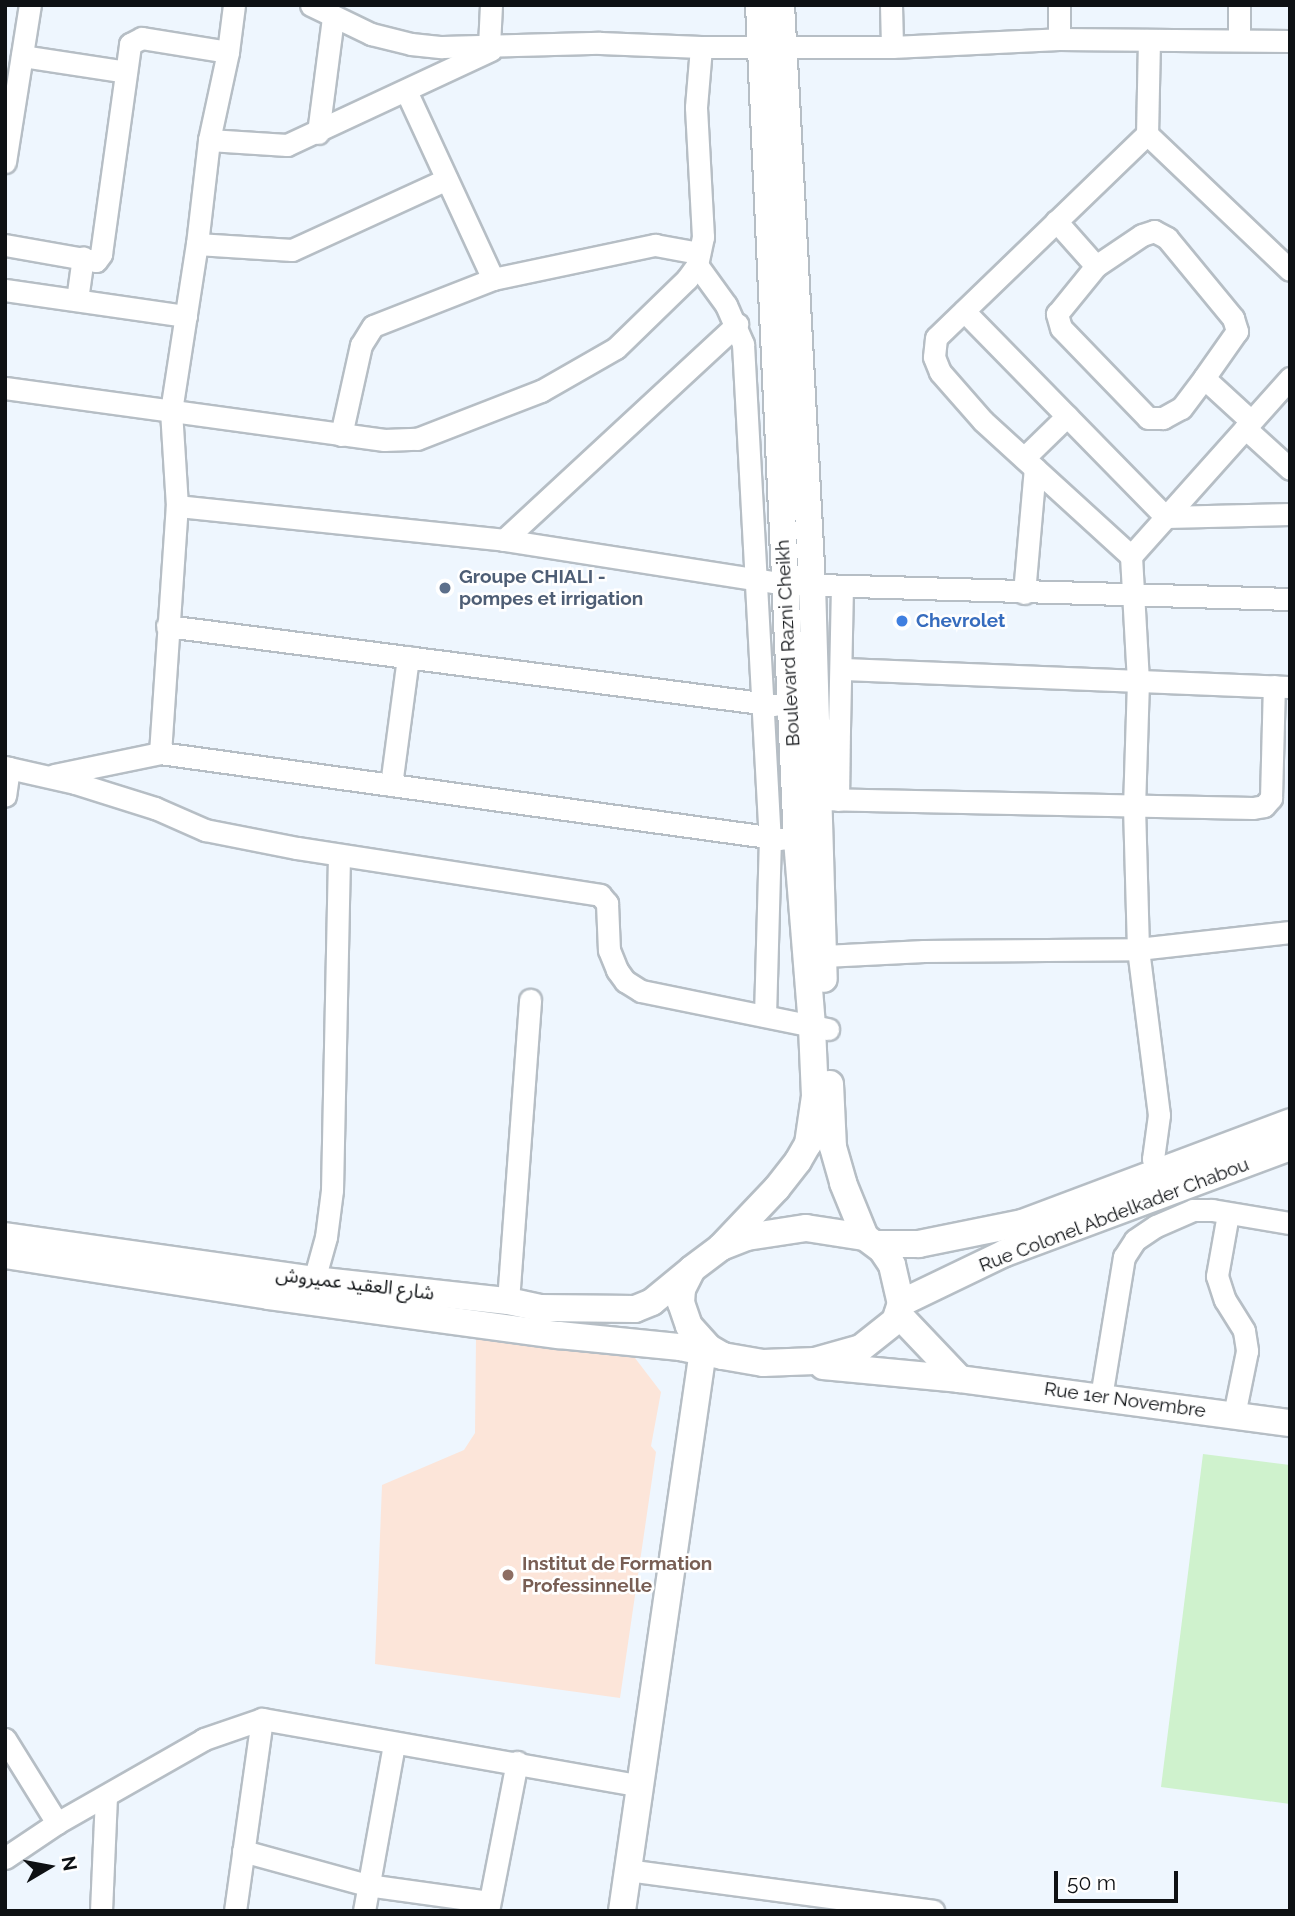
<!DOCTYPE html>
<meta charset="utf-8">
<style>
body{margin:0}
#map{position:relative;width:1295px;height:1916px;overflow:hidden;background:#eef6fe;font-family:Raleway,"Noto Sans Arabic",sans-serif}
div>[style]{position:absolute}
.education>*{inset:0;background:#fce5d9}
.green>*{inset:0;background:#cff2cd}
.roads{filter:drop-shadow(2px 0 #b6bec5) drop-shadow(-2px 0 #b6bec5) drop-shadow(0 2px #b6bec5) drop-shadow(0 -2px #b6bec5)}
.minor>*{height:21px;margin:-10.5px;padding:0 10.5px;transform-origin:10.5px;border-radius:10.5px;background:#fff}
.major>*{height:26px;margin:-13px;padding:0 13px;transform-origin:13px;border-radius:13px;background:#fff}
.dots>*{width:19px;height:19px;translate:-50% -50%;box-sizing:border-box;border:4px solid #fff;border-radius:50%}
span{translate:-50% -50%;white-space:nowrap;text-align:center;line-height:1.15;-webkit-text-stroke:5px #fff;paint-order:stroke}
.service-label{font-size:19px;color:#4e5e75;font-weight:700}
.left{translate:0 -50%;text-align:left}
.shop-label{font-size:19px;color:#366cbe;font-weight:700}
.street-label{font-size:19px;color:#0e1114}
.education-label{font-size:19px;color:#785e54;font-weight:700}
.frame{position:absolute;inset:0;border:7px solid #0e1114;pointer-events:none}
.north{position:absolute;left:14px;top:1832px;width:70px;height:70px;-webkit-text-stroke:5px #fff;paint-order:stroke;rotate:80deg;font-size:19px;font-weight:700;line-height:28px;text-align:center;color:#0e1114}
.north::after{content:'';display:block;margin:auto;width:24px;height:32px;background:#0e1114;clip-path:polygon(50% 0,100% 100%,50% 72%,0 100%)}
.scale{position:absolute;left:1054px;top:1871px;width:124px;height:32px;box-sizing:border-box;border:4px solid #0e1114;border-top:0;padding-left:9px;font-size:21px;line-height:24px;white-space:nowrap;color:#0e1114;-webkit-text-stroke:5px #fff;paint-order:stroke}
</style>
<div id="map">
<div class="education">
<div style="clip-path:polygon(476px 1338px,635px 1358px,661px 1392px,651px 1446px,656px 1452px,620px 1698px,375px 1664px,382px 1485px,464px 1450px,475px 1433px)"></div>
</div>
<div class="green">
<div style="clip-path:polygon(1203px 1454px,1290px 1465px,1290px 1804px,1161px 1787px)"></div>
</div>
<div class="roads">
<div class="minor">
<div style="left:311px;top:5px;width:67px;rotate:25.8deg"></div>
<div style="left:371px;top:34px;width:41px;rotate:14deg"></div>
<div style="left:411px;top:44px;width:31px;rotate:6deg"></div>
<div style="left:442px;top:47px;width:158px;rotate:-1.5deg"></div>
<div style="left:600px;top:43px;width:101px;rotate:2.3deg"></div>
<div style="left:891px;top:5px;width:42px;rotate:88.6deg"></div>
<div style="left:1059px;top:5px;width:34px;rotate:90deg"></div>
<div style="left:1149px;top:40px;width:94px;rotate:91.2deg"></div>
<div style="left:1147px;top:134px;width:293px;rotate:136deg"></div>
<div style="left:936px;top:338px;width:19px;rotate:96deg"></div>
<div style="left:934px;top:357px;width:16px;rotate:68deg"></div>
<div style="left:940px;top:372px;width:65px;rotate:48.7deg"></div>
<div style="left:983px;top:421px;width:200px;rotate:42.4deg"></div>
<div style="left:1131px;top:556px;width:125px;rotate:86.8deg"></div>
<div style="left:1138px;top:681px;width:125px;rotate:91.8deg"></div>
<div style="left:1134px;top:806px;width:143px;rotate:88.4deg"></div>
<div style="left:1138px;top:949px;width:167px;rotate:82.8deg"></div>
<div style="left:1159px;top:1115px;width:44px;rotate:97.8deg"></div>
<div style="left:1153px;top:1159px;width:13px;rotate:63deg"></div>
<div style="left:1239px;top:40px;width:35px;rotate:-90deg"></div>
<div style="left:489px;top:46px;width:41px;rotate:-87.2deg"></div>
<div style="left:22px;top:56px;width:105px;rotate:8.7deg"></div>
<div style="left:318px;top:133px;width:117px;rotate:-82.6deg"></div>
<div style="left:1147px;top:134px;width:197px;rotate:43.6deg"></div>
<div style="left:209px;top:140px;width:78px;rotate:3.7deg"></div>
<div style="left:287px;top:145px;width:225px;rotate:-25deg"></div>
<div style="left:5px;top:162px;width:159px;rotate:-81deg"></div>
<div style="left:1056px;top:221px;width:60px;rotate:48.4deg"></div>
<div style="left:197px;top:244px;width:95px;rotate:3.6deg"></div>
<div style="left:292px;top:250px;width:170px;rotate:-24.6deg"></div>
<div style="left:5px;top:245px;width:92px;rotate:10deg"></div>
<div style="left:96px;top:261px;width:9px;rotate:-54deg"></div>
<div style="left:101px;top:254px;width:212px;rotate:-82.1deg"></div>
<div style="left:130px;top:44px;width:13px;rotate:-27deg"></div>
<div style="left:142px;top:38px;width:87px;rotate:9.2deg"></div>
<div style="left:697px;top:265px;width:49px;rotate:54.1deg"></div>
<div style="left:726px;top:305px;width:43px;rotate:66.4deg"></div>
<div style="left:743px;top:344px;width:494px;rotate:86.9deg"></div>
<div style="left:770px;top:837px;width:179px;rotate:91.6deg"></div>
<div style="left:493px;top:279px;width:166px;rotate:-11.9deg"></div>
<div style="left:655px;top:245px;width:45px;rotate:10.3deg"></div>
<div style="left:5px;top:290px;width:183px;rotate:8.2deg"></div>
<div style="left:77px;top:300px;width:43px;rotate:-82.1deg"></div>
<div style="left:964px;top:311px;width:289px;rotate:45.6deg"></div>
<div style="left:1166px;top:517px;width:124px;rotate:-1.4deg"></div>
<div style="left:1204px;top:378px;width:38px;rotate:127deg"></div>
<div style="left:1181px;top:408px;width:21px;rotate:151deg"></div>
<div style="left:1163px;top:418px;width:15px;rotate:180deg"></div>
<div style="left:1148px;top:418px;width:125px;rotate:-134deg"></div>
<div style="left:1061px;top:328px;width:15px;rotate:-106deg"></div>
<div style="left:1057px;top:314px;width:62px;rotate:-50.9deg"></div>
<div style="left:1096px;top:266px;width:55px;rotate:-34deg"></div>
<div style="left:1142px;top:235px;width:13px;rotate:-18deg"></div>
<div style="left:1154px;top:231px;width:15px;rotate:28deg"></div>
<div style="left:1167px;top:238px;width:104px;rotate:50.5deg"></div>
<div style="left:1233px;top:318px;width:14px;rotate:73deg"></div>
<div style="left:1237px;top:331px;width:57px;rotate:125.1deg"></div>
<div style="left:1204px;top:378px;width:64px;rotate:42.5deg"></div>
<div style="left:5px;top:388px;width:383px;rotate:7.8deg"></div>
<div style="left:384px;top:440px;width:33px;rotate:-2deg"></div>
<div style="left:417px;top:439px;width:133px;rotate:-21.2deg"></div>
<div style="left:541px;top:391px;width:86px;rotate:-29.8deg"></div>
<div style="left:616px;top:348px;width:99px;rotate:-44.2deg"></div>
<div style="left:687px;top:279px;width:17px;rotate:-54deg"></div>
<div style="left:697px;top:265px;width:29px;rotate:-78deg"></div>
<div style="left:703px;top:237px;width:130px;rotate:-93.1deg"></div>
<div style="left:696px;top:107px;width:60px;rotate:-85.2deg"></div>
<div style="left:701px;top:47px;width:191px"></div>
<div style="left:892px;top:47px;width:167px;rotate:-2.7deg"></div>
<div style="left:1059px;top:39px;width:231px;rotate:0.5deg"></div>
<div style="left:1245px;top:428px;width:61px;rotate:42.3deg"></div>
<div style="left:341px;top:435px;width:92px;rotate:-77.5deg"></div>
<div style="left:361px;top:345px;width:22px;rotate:-58deg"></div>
<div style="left:373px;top:326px;width:129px;rotate:-21.4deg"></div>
<div style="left:493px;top:279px;width:207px;rotate:-114.8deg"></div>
<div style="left:1024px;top:458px;width:60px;rotate:-44.3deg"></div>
<div style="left:177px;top:506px;width:329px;rotate:5.9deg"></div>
<div style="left:504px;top:540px;width:284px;rotate:8.9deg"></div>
<div style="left:785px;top:584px;width:505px;rotate:1.7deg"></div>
<div style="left:504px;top:540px;width:318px;rotate:-42.8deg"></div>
<div style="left:1131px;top:556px;width:239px;rotate:-48.2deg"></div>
<div style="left:1024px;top:593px;width:125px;rotate:-85deg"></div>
<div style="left:167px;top:626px;width:614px;rotate:7.39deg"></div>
<div style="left:842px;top:669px;width:448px;rotate:2.3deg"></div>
<div style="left:816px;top:731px;width:23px;rotate:-5deg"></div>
<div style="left:839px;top:729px;width:143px;rotate:-88.8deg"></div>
<div style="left:160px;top:753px;width:628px;rotate:7.87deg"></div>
<div style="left:5px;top:767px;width:4px;rotate:14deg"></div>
<div style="left:9px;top:768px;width:28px;rotate:98deg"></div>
<div style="left:9px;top:768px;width:68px;rotate:12.8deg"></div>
<div style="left:75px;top:783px;width:84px;rotate:17.4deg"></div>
<div style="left:155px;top:808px;width:55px;rotate:23.7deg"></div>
<div style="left:205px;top:830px;width:94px;rotate:11.1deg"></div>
<div style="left:297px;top:848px;width:307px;rotate:8.8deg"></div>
<div style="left:600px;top:895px;width:11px;rotate:49deg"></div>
<div style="left:607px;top:903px;width:47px;rotate:87.6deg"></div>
<div style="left:609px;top:950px;width:22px;rotate:68deg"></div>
<div style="left:617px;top:970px;width:14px;rotate:54deg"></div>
<div style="left:625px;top:981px;width:19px;rotate:32deg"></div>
<div style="left:641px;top:991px;width:191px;rotate:11.5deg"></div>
<div style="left:54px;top:775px;width:108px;rotate:-11.7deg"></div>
<div style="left:160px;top:753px;width:248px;rotate:-86.1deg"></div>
<div style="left:177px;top:506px;width:95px;rotate:-93.6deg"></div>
<div style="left:171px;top:411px;width:169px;rotate:-81.2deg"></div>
<div style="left:197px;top:244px;width:105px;rotate:-83.4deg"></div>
<div style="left:209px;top:140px;width:90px;rotate:-77.8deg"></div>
<div style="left:228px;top:52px;width:47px;rotate:-82.7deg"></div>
<div style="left:391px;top:785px;width:129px;rotate:-82.4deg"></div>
<div style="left:818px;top:799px;width:435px;rotate:1.2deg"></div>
<div style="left:1253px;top:808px;width:11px;rotate:-10deg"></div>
<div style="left:1264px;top:806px;width:11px;rotate:-49deg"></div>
<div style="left:1271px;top:798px;width:112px;rotate:-88.5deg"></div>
<div style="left:838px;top:800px;width:71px;rotate:-89.2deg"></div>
<div style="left:824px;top:956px;width:100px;rotate:-2.9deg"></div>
<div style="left:924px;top:951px;width:214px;rotate:-0.5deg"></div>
<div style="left:1138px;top:949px;width:153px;rotate:-6.4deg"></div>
<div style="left:1228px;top:1214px;width:63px;rotate:100.1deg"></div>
<div style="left:1217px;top:1276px;width:25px;rotate:72deg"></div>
<div style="left:1225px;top:1300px;width:36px;rotate:58deg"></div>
<div style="left:1244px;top:1331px;width:20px;rotate:81deg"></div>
<div style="left:1247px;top:1351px;width:65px;rotate:101.5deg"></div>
<div style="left:314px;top:1280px;width:45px;rotate:-74.4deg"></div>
<div style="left:326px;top:1237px;width:47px;rotate:-82.7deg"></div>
<div style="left:332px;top:1190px;width:335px;rotate:-88.8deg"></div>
<div style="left:508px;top:1301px;width:302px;rotate:-85.8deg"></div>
<div style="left:1101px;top:1397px;width:142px;rotate:-80.7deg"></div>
<div style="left:1124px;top:1257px;width:20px;rotate:-57deg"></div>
<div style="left:1135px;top:1240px;width:25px;rotate:-34deg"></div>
<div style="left:1156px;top:1226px;width:40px;rotate:-23.4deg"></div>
<div style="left:1193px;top:1210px;width:19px"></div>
<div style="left:1212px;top:1210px;width:79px;rotate:9.5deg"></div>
<div style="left:5px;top:1739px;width:99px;rotate:58.2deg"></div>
<div style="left:243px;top:1851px;width:129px;rotate:15.3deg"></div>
<div style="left:367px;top:1885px;width:123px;rotate:7.9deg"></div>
<div style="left:5px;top:1858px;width:63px;rotate:-33.9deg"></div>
<div style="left:57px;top:1823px;width:169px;rotate:-29.7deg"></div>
<div style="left:204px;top:1739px;width:61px;rotate:-19deg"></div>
<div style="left:262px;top:1719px;width:382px;rotate:10deg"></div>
<div style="left:627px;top:1870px;width:309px;rotate:7.6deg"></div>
<div style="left:101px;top:1911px;width:114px;rotate:-87.5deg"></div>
<div style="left:235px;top:1911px;width:194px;rotate:-82deg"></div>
<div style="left:364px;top:1911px;width:170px;rotate:-79.8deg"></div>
<div style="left:488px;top:1911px;width:152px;rotate:-79deg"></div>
</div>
<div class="major">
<div style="left:781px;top:5px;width:581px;rotate:86.94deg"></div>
<div style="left:812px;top:585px;width:394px;rotate:88.3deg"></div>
<div style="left:830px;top:1084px;width:63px;rotate:87.3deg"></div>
<div style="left:833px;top:1147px;width:37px;rotate:74deg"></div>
<div style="left:843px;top:1183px;width:58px;rotate:67.8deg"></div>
<div style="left:806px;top:1228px;width:60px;rotate:8.7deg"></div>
<div style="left:865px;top:1237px;width:21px;rotate:37deg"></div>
<div style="left:882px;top:1250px;width:18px;rotate:56deg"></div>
<div style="left:892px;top:1265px;width:39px;rotate:77deg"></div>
<div style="left:901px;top:1303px;width:19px;rotate:108deg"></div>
<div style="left:895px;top:1321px;width:43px;rotate:141.5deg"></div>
<div style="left:861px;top:1348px;width:48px;rotate:164.2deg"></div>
<div style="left:815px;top:1361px;width:52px;rotate:177.8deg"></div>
<div style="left:763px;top:1363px;width:41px;rotate:-170.1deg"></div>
<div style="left:723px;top:1356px;width:16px;rotate:-150deg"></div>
<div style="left:709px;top:1348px;width:30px;rotate:-132deg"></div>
<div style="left:689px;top:1326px;width:24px;rotate:-109deg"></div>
<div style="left:681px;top:1303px;width:14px;rotate:-86deg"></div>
<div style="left:682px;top:1289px;width:22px;rotate:-63deg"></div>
<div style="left:692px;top:1269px;width:36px;rotate:-37deg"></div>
<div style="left:721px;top:1247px;width:28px;rotate:-21deg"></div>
<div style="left:747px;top:1237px;width:60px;rotate:-8.7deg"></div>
<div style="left:5px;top:1236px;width:312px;rotate:8.1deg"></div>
<div style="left:314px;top:1280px;width:195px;rotate:6.2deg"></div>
<div style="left:508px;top:1301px;width:33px;rotate:12deg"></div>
<div style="left:540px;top:1308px;width:95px;rotate:0.6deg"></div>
<div style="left:635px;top:1309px;width:18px;rotate:-22deg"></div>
<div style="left:652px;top:1302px;width:52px;rotate:-39.5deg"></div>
<div style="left:876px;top:1244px;width:43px"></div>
<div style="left:919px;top:1244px;width:105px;rotate:-11.5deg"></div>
<div style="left:1022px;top:1223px;width:286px;rotate:-20.6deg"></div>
<div style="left:721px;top:1247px;width:81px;rotate:-46.5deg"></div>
<div style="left:777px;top:1188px;width:34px;rotate:-52deg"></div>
<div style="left:798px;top:1161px;width:20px;rotate:-60deg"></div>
<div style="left:808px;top:1144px;width:49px;rotate:-81.7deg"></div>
<div style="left:815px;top:1096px;width:70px;rotate:-92.5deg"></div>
<div style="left:812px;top:1026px;width:186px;rotate:-94.6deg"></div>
<div style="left:797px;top:841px;width:837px;rotate:-92.6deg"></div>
<div style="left:5px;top:1255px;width:267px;rotate:8.8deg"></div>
<div style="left:269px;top:1296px;width:293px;rotate:7.7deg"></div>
<div style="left:559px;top:1335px;width:122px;rotate:5.7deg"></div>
<div style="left:680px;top:1347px;width:44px;rotate:11.8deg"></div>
<div style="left:901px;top:1303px;width:115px;rotate:-25.7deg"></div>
<div style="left:1005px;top:1253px;width:304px;rotate:-20.4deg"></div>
<div style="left:898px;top:1314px;width:90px;rotate:46.4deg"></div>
<div style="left:823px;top:1366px;width:138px;rotate:5.4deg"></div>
<div style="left:960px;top:1379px;width:333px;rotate:7.6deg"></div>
<div style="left:622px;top:1911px;width:567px;rotate:-81.78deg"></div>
<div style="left:703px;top:1350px;width:17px;rotate:-115deg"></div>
</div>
</div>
<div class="dots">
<div style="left:445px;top:588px;background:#5c6f8a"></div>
<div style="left:902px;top:621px;background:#3f7fe0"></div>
<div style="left:508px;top:1575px;background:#8d6e63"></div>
</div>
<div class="service-label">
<span class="left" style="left:459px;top:588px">Groupe CHIALI -<br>pompes et irrigation</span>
</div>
<div class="shop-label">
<span class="left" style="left:916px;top:621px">Chevrolet</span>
</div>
<div class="street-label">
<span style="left:788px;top:643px;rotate:-93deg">Boulevard Razni Cheikh</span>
<span style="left:1114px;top:1215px;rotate:-21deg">Rue Colonel Abdelkader Chabou</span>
<span style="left:355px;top:1284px;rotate:7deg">شارع العقيد عميروش</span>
<span style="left:1125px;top:1400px;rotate:8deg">Rue 1er Novembre</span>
</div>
<div class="education-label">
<span class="left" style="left:522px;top:1575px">Institut de Formation<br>Professinnelle</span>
</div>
<div class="frame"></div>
<div class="north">N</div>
<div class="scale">50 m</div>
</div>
